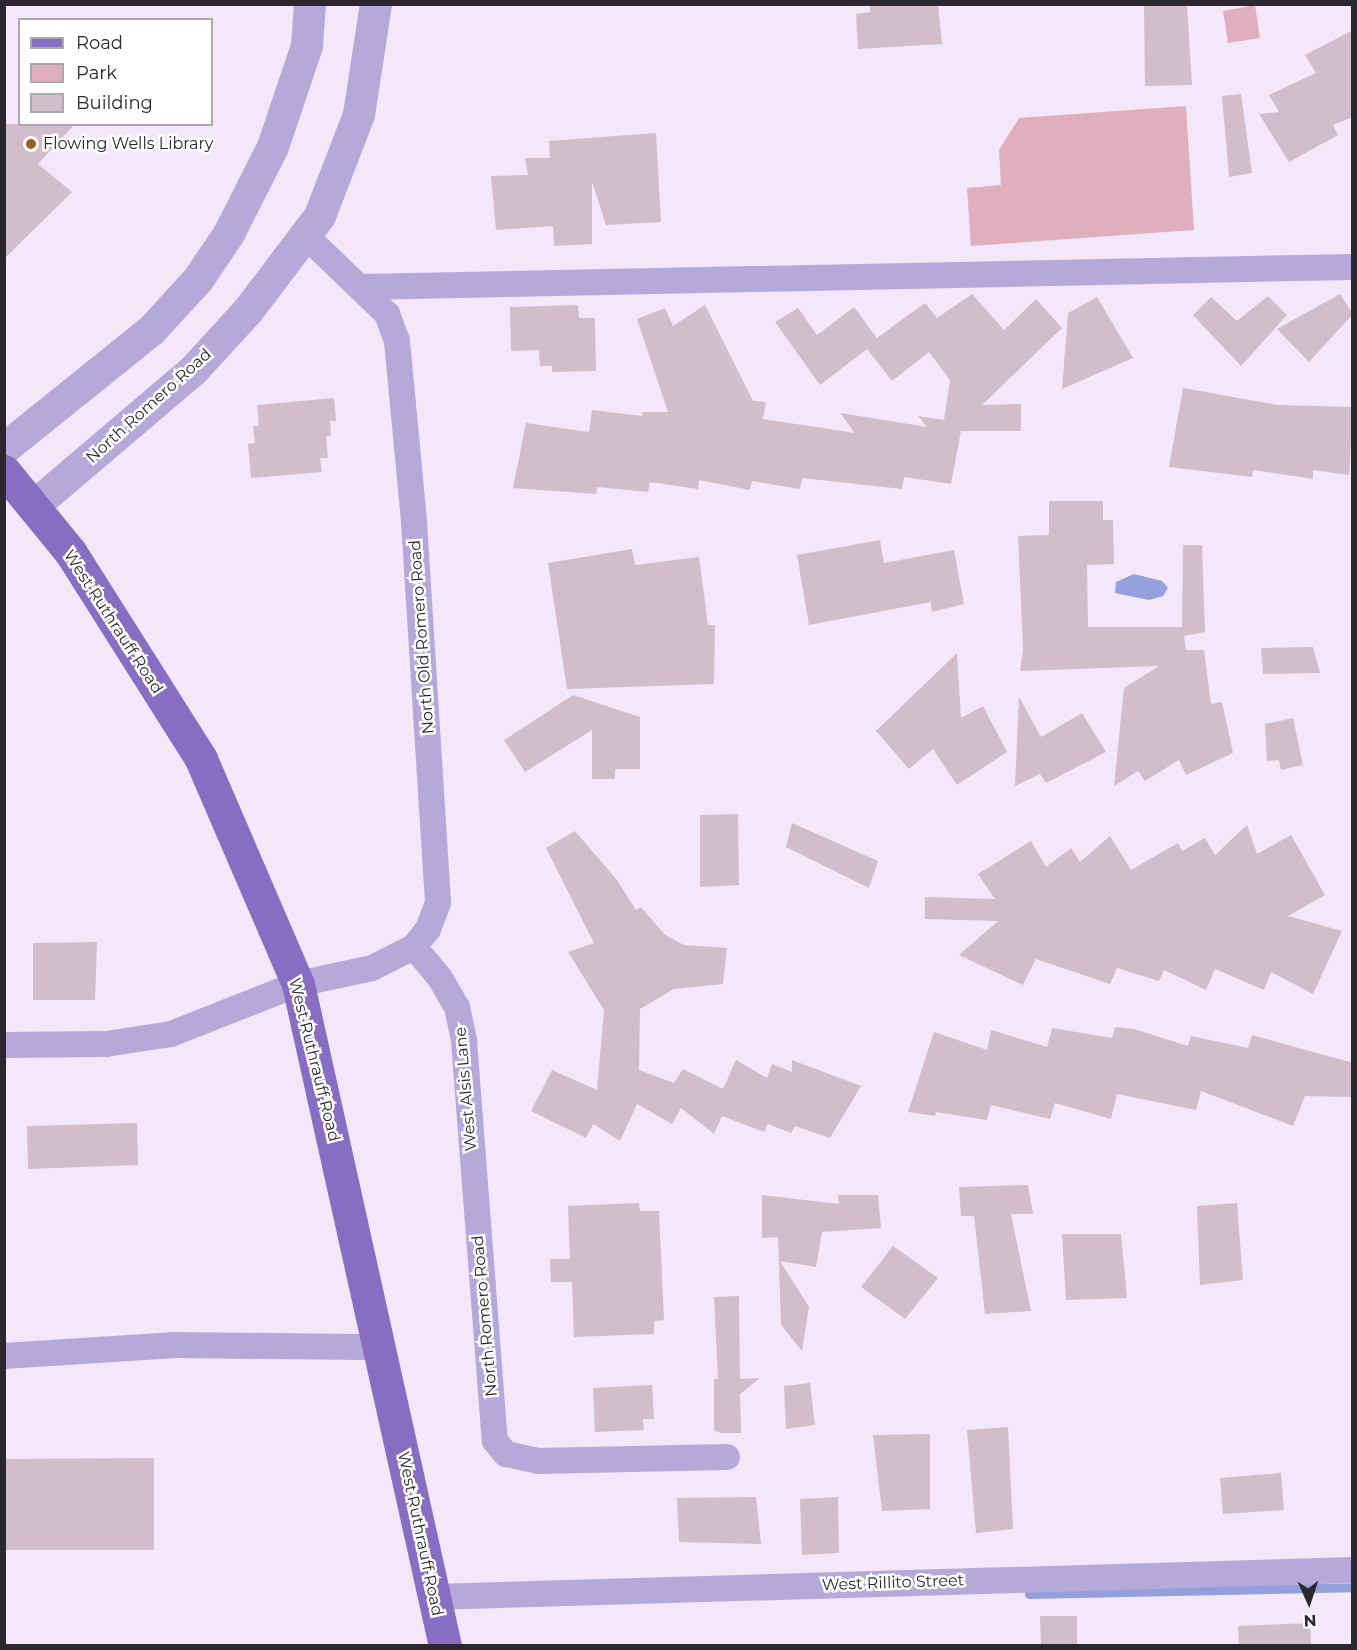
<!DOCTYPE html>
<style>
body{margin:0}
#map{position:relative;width:1357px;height:1650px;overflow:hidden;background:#f5e7fa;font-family:Montserrat,sans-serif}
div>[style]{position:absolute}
.green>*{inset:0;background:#e0afbe}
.water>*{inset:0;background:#94a0de}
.stream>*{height:9px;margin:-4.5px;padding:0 4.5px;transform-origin:4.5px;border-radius:4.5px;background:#94a0de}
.building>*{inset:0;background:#d2bdcb}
.minor>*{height:26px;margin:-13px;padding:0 13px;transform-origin:13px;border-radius:13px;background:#b5a9d9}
.tertiary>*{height:32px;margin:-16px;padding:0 16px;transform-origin:16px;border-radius:16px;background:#b5a9d9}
.primary>*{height:33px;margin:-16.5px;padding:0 16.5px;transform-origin:16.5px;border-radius:16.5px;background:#886ec3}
.dots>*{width:16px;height:16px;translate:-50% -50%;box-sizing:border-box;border:3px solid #fff;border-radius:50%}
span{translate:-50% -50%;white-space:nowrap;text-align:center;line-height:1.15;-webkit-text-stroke:5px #fff;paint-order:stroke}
.poi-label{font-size:16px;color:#2c272e}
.left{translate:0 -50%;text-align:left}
.street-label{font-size:16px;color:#2c272e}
.frame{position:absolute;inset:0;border:6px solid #2c272e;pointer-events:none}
.legend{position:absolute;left:18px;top:18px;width:195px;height:108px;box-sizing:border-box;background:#fff;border:2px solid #aba9ab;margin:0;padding:8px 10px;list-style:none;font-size:18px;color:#2c272e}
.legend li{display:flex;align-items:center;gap:12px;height:30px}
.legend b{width:30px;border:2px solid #aba9ab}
.north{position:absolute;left:1279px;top:1572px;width:60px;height:60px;-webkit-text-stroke:4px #fff;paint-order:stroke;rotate:177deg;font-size:16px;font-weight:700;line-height:24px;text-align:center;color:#2c272e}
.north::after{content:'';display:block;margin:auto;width:21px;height:27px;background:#2c272e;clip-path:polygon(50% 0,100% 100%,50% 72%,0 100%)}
</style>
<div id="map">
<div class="green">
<div style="clip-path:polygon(1255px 5px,1260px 38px,1228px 43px,1223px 11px)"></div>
<div style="clip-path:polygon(1186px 106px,1194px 230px,971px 246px,967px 188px,1001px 185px,999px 150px,1019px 118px)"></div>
</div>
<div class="water">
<div style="clip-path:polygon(1134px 574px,1162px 581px,1168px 588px,1163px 596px,1149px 600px,1115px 593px,1116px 582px)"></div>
</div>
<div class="stream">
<div style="left:1029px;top:1594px;width:323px;rotate:-1.2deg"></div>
</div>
<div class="building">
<div style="clip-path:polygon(870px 4px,938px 4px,942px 44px,858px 49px,856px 14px,870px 12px)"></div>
<div style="clip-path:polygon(1144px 4px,1187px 4px,1192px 85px,1145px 86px)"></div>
<div style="clip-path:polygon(1353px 30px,1353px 117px,1333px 125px,1338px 135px,1289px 162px,1259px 114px,1279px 112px,1269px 95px,1316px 73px,1305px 55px)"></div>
<div style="clip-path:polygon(1241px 94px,1252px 173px,1229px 177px,1222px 96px)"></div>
<div style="clip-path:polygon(4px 124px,75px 124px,38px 164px,72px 192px,4px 259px)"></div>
<div style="clip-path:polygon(656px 133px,661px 222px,606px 225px,592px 182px,592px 244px,554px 246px,553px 226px,496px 230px,491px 176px,528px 175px,525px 158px,550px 158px,549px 141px)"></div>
<div style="clip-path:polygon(972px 294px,1004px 330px,1036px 299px,1062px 328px,982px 405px,1021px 404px,1021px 431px,961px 431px,951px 484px,904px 477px,902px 489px,802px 478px,800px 489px,752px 481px,750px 490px,699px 480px,698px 489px,650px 482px,648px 492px,597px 487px,596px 494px,513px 488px,526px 423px,589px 432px,592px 410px,642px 416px,643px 412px,668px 412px,637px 319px,665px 308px,673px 326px,705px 305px,753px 401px,766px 402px,763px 419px,855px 433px,840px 413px,927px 427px,918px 416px,944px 420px,950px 380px,929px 352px,892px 381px,867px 349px,820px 385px,775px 322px,798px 308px,817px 335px,854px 307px,877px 338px,925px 303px,937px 318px)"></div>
<div style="clip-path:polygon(1340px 294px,1353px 314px,1309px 362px,1277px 329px)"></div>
<div style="clip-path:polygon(1268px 296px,1287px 315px,1241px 366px,1193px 315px,1211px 297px,1237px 321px)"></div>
<div style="clip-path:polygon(1097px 297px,1133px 358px,1062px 389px,1068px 313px)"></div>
<div style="clip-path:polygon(578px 305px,579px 318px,595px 318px,596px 371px,552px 372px,552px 366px,540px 366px,539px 350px,511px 351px,510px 307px)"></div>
<div style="clip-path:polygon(1183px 388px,1278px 405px,1353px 407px,1349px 475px,1313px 470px,1313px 479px,1253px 470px,1252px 477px,1169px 467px)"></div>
<div style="clip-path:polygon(334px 398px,336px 421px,330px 421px,331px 436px,326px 436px,328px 458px,320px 458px,322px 472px,251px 478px,248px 444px,255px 443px,253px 426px,259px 426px,257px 405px)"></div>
<div style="clip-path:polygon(1049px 501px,1103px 501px,1103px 520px,1113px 520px,1114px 564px,1087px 565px,1088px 627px,1182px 627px,1183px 545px,1202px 545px,1205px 632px,1184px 636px,1186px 650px,1204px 650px,1211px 704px,1222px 702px,1233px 753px,1186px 775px,1179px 760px,1145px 781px,1138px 771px,1114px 786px,1124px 688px,1159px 666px,1020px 671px,1023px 649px,1018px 536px,1049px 535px)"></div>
<div style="clip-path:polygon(880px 540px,884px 563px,954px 550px,964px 604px,932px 612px,931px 602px,809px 625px,797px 555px)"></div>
<div style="clip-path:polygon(632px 549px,635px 565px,699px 557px,708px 625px,715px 625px,714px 684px,567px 689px,548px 563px)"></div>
<div style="clip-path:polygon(1313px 647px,1320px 673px,1263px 674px,1261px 648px)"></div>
<div style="clip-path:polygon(957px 653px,961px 718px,983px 706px,1007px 752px,957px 785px,933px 749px,909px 769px,876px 731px)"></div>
<div style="clip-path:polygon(573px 695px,640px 717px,640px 769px,615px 769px,615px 779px,592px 779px,592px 730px,525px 772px,504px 740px)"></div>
<div style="clip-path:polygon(1019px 697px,1041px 737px,1082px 713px,1106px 752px,1046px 783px,1040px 774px,1015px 786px)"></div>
<div style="clip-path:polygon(1293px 718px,1303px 765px,1281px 770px,1279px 760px,1267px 761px,1265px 724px)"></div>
<div style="clip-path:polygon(738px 814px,739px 885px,700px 887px,700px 815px)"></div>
<div style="clip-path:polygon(792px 823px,878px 861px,869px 888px,786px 847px)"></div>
<div style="clip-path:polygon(1247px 825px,1257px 854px,1291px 835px,1325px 895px,1288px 916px,1342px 931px,1313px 994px,1271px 972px,1264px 990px,1215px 969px,1206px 990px,1164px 970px,1159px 981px,1117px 968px,1110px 984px,1036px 959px,1023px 985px,959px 955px,998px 921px,925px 919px,925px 897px,995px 899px,978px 874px,1031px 841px,1046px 867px,1071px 848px,1080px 862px,1110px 836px,1131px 870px,1178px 843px,1182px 851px,1205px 838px,1215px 855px)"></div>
<div style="clip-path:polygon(575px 831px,617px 880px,636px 910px,641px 907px,665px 935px,684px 945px,727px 948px,723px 984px,674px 989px,640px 1009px,639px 1070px,674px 1083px,683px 1069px,723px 1089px,736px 1060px,767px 1078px,772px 1064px,792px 1072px,792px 1060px,861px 1086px,830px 1138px,795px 1126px,791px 1133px,768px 1124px,764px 1132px,722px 1116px,714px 1134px,681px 1108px,672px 1124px,637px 1104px,620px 1141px,593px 1124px,586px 1138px,531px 1111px,552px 1070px,597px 1090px,604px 1010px,568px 952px,594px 943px,546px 848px)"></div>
<div style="clip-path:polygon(97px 942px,95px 1000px,33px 1000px,33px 943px)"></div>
<div style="clip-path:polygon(1115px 1027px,1134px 1029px,1188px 1046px,1191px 1036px,1248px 1048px,1252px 1035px,1353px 1063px,1353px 1097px,1305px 1096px,1293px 1126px,1201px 1091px,1196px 1110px,1117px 1094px,1111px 1119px,1055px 1103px,1050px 1119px,991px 1105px,987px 1120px,936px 1112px,935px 1116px,908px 1112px,934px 1032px,987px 1050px,991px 1030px,1047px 1047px,1052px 1028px,1112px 1038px)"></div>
<div style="clip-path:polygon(137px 1123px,138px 1165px,28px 1169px,27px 1126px)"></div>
<div style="clip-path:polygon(1028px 1185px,1033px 1214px,1011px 1214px,1031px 1311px,985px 1314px,974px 1216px,961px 1216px,959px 1187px)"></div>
<div style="clip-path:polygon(762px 1195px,839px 1204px,838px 1195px,878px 1195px,881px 1228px,822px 1232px,816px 1267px,780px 1261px,809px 1307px,802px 1351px,781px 1325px,778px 1237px,762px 1238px)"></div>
<div style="clip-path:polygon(639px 1203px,640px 1211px,659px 1211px,664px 1320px,654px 1321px,654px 1334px,574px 1337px,572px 1282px,551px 1282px,550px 1259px,570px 1259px,568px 1206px)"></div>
<div style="clip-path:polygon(1237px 1203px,1243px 1280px,1200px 1285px,1197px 1206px)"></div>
<div style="clip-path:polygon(1062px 1234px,1121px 1234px,1127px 1298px,1066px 1300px)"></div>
<div style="clip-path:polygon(893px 1246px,938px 1278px,905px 1319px,861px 1287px)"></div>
<div style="clip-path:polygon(739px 1296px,740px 1379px,760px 1378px,740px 1394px,741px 1433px,721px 1433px,714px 1431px,714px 1379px,718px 1379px,714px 1297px)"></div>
<div style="clip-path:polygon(810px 1383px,815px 1425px,786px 1429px,784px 1386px)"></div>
<div style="clip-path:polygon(652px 1385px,654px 1419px,643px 1419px,644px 1430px,595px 1432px,593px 1388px)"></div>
<div style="clip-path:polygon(1008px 1427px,1013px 1529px,976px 1533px,967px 1430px)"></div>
<div style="clip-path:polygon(930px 1434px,930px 1509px,882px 1511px,873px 1435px)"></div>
<div style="clip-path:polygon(154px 1458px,154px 1550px,4px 1550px,4px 1459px)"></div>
<div style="clip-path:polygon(1281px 1473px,1284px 1510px,1223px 1514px,1220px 1478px)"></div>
<div style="clip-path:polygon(756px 1497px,761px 1544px,679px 1542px,677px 1498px)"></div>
<div style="clip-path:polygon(838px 1497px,839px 1553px,802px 1555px,800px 1499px)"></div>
<div style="clip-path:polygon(1040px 1616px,1077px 1616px,1077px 1646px,1041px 1646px)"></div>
<div style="clip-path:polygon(1310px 1623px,1311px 1646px,1239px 1646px,1238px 1626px)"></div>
</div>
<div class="minor">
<div style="left:362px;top:287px;width:990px;rotate:-1.16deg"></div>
<div style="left:414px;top:947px;width:40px;rotate:50deg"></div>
<div style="left:440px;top:978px;width:34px;rotate:60deg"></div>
<div style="left:457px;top:1007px;width:35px;rotate:78deg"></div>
<div style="left:464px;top:1041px;width:401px;rotate:85.6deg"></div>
<div style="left:495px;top:1441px;width:17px;rotate:50deg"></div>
<div style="left:506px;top:1454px;width:33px;rotate:12deg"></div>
<div style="left:538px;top:1461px;width:189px;rotate:-1.2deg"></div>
<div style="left:4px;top:1045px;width:102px;rotate:-0.6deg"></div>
<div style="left:106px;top:1044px;width:66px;rotate:-8.7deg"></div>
<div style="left:171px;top:1034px;width:136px;rotate:-21.5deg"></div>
<div style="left:298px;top:984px;width:76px;rotate:-12.2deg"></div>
<div style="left:372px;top:968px;width:47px;rotate:-26.6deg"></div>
<div style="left:414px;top:947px;width:23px;rotate:-52deg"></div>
<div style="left:428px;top:929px;width:28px;rotate:-69deg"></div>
<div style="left:438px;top:903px;width:383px;rotate:-93.6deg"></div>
<div style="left:414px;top:521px;width:181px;rotate:-95.4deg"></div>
<div style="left:397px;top:341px;width:29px;rotate:-110deg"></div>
<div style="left:387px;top:314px;width:114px;rotate:-136.1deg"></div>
<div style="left:4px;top:1356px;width:168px;rotate:-3.7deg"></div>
<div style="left:172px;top:1345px;width:207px;rotate:0.6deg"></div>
<div style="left:434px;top:1597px;width:918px;rotate:-1.68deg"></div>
</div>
<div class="tertiary">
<div style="left:4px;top:449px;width:190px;rotate:-38.8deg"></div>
<div style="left:152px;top:330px;width:68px;rotate:-47.4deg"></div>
<div style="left:198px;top:280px;width:55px;rotate:-56deg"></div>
<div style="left:229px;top:234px;width:97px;rotate:-63.2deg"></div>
<div style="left:273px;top:147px;width:107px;rotate:-71.4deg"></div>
<div style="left:307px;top:46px;width:42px;rotate:-85.9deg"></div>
<div style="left:33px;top:507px;width:210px;rotate:-40.4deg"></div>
<div style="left:193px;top:371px;width:81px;rotate:-47.5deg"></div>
<div style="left:248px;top:311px;width:119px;rotate:-52.8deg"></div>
<div style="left:320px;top:216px;width:108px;rotate:-68.9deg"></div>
<div style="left:359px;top:115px;width:112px;rotate:-81.3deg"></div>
</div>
<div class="primary">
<div style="left:4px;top:471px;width:106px;rotate:50.7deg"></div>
<div style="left:71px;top:553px;width:244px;rotate:57.7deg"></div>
<div style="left:201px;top:759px;width:245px;rotate:66.7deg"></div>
<div style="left:298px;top:984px;width:678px;rotate:77.48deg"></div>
</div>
<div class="dots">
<div style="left:31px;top:144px;background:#9b5e22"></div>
</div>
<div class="poi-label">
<span class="left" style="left:43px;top:144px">Flowing Wells Library</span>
</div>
<div class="street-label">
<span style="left:149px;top:406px;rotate:-42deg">North Romero Road</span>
<span style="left:113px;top:622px;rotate:57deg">West Ruthrauff Road</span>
<span style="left:422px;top:637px;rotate:-94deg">North Old Romero Road</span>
<span style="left:314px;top:1060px;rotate:76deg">West Ruthrauff Road</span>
<span style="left:466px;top:1089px;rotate:-95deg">West Alsis Lane</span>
<span style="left:485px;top:1316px;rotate:-95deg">North Romero Road</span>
<span style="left:420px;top:1534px;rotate:78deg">West Ruthrauff Road</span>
<span style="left:893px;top:1583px;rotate:-2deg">West Rillito Street</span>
</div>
<div class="frame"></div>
<ul class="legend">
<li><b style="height:8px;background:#886ec3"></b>Road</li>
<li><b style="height:16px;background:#e0afbe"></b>Park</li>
<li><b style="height:16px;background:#d2bdcb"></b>Building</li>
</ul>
<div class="north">N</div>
</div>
